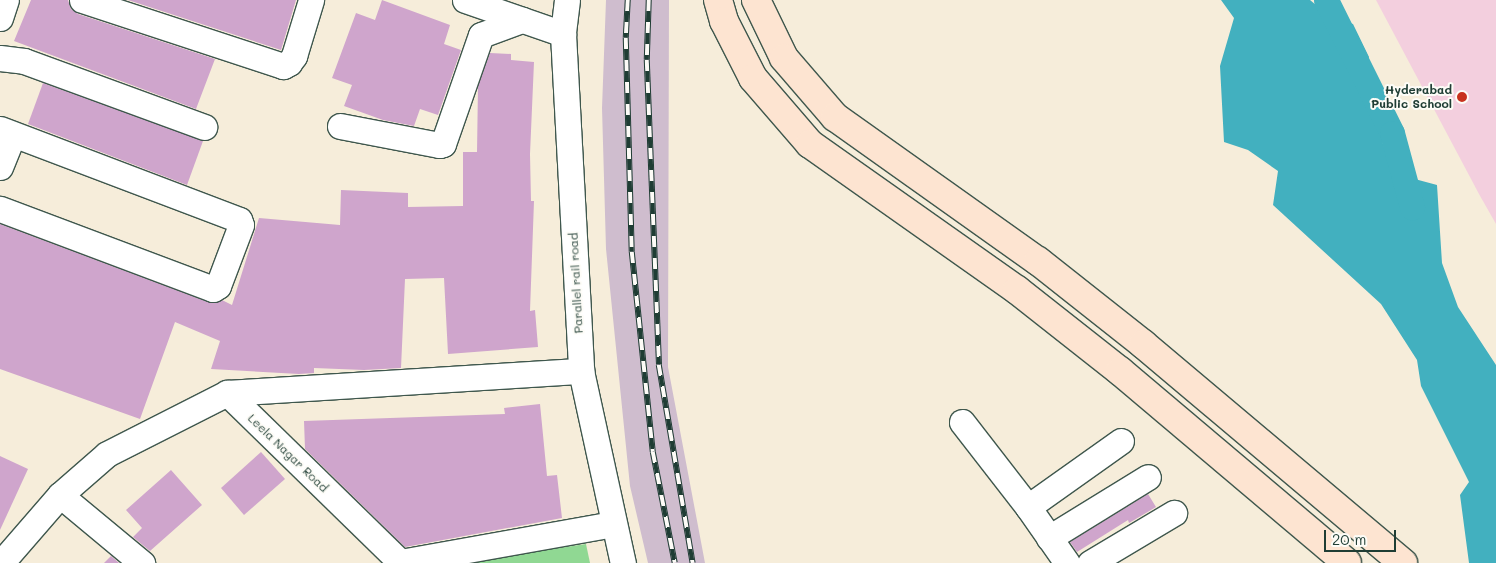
<!DOCTYPE html>
<style>
body{margin:0}
#map{position:relative;width:1496px;height:563px;overflow:hidden;background:#f6edda;font-family:Mali,sans-serif}
div>[style]{position:absolute}
.built>*{inset:0;background:#f3cfde}
.industrial>*{inset:0;background:#cfbdce}
.green>*{inset:0;background:#90d893}
.water>*{inset:0;background:#42b0bf}
.canal>*{height:25px;margin:-12.5px;padding:0 12.5px;transform-origin:12.5px;border-radius:12.5px;background:#42b0bf}
.building>*{inset:0;background:#cfa5cc}
.roads{filter:drop-shadow(1px 0 #3f574d) drop-shadow(-1px 0 #3f574d) drop-shadow(0 1px #3f574d) drop-shadow(0 -1px #3f574d)}
.street>*{height:25px;margin:-12.5px;padding:0 12.5px;transform-origin:12.5px;border-radius:12.5px;background:#fff}
.secondary>*{height:28px;margin:-14px;padding:0 14px;transform-origin:14px;border-radius:14px;background:#fde4d1}
.rail>*{height:5.5px;margin-top:-2.75px;transform-origin:0;background:repeating-linear-gradient(90deg,#fdfcf7 0 11px,#1f3d34 0 22px);box-sizing:border-box;border-block:1px solid #1f3d34}
.dots>*{width:14px;height:14px;translate:-50% -50%;box-sizing:border-box;border:2px solid #fdfcf7;border-radius:50%}
span{translate:-50% -50%;white-space:nowrap;text-align:center;line-height:1.15;-webkit-text-stroke:4px #fdfcf7;paint-order:stroke}
.poi-label{font-size:12px;color:#1f3d34;font-weight:700}
.right{translate:-100% -50%;text-align:right}
.street-label{font-size:12px;color:#1f3d34}
.scale{position:absolute;left:1324px;top:530px;width:72px;height:22px;box-sizing:border-box;border:2px solid #1f3d34;border-top:0;padding-left:6px;font-size:15px;line-height:18px;white-space:nowrap;color:#1f3d34;-webkit-text-stroke:4px #fdfcf7;paint-order:stroke}
</style>
<div id="map">
<div class="built">
<div style="clip-path:polygon(1376px 0,1496px 0,1496px 224px,1479px 194px)"></div>
</div>
<div class="industrial">
<div style="clip-path:polygon(606px 0,669px 0,668px 367px,705px 563px,648px 563px,630px 486px,606px 249px,602px 108px)"></div>
</div>
<div class="green">
<div style="clip-path:polygon(586px 544px,590px 563px,454px 563px)"></div>
</div>
<div class="water">
<div style="clip-path:polygon(1221px 0,1310px 0,1329px 16px,1353px 24px,1369px 57px,1361px 81px,1374px 113px,1392px 113px,1382px 141px,1391px 167px,1411px 178px,1437px 185px,1442px 263px,1458px 307px,1496px 365px,1496px 563px,1469px 563px,1460px 495px,1469px 482px,1421px 386px,1417px 360px,1381px 304px,1273px 205px,1278px 171px,1248px 150px,1224px 142px,1220px 66px,1234px 18px)"></div>
</div>
<div class="canal">
<div style="left:1326px;top:0;width:148px;rotate:63.6deg"></div>
<div style="left:1392px;top:133px;width:77px;rotate:74.9deg"></div>
</div>
<div class="building">
<div style="clip-path:polygon(31px 0,68px 0,71px 9px,78px 14px,215px 59px,196px 109px,14px 41px)"></div>
<div style="clip-path:polygon(128px 0,296px 0,281px 50px)"></div>
<div style="clip-path:polygon(382px 0,450px 25px,444px 44px,461px 50px,438px 115px,420px 109px,414px 126px,383px 120px,344px 106px,352px 85px,332px 78px,356px 13px,375px 20px)"></div>
<div style="clip-path:polygon(490px 53px,511px 54px,511px 60px,534px 62px,530px 154px,531px 201px,534px 201px,530px 311px,535px 310px,538px 347px,448px 354px,444px 278px,405px 279px,401px 368px,364px 370px,314px 368px,314px 373px,299px 374px,211px 369px,220px 341px,175px 322px,140px 419px,0 369px,0 224px,208px 302px,222px 300px,232px 305px,259px 218px,340px 225px,341px 190px,408px 193px,408px 207px,463px 206px,463px 152px,477px 152px,478px 86px)"></div>
<div style="clip-path:polygon(43px 83px,203px 141px,187px 185px,28px 124px)"></div>
<div style="clip-path:polygon(540px 404px,547px 476px,557px 475px,562px 518px,405px 547px,305px 449px,304px 421px,505px 414px,504px 408px)"></div>
<div style="clip-path:polygon(261px 452px,285px 479px,244px 515px,221px 488px)"></div>
<div style="clip-path:polygon(0 456px,28px 469px,0 530px)"></div>
<div style="clip-path:polygon(171px 470px,202px 505px,150px 551px,133px 537px,142px 528px,126px 510px)"></div>
<div style="clip-path:polygon(1148px 494px,1156px 507px,1129px 523px,1128px 520px,1077px 552px,1070px 542px)"></div>
<div style="clip-path:polygon(111px 556px,119px 563px,104px 563px)"></div>
</div>
<div class="roads">
<div class="street">
<div style="left:82px;top:0;width:212px;rotate:18.2deg"></div>
<div style="left:283px;top:66px;width:7px;rotate:-27deg"></div>
<div style="left:289px;top:63px;width:9px;rotate:-54deg"></div>
<div style="left:294px;top:56px;width:59px;rotate:-73.1deg"></div>
<div style="left:465px;top:0;width:104px;rotate:19.1deg"></div>
<div style="left:567px;top:0;width:34px;rotate:97deg"></div>
<div style="left:563px;top:34px;width:337px;rotate:86.9deg"></div>
<div style="left:581px;top:371px;width:197px;rotate:77.7deg"></div>
<div style="left:0;top:18px;width:19px;rotate:-72deg"></div>
<div style="left:0;top:58px;width:24px;rotate:7deg"></div>
<div style="left:24px;top:61px;width:192px;rotate:20.1deg"></div>
<div style="left:340px;top:126px;width:101px;rotate:10.9deg"></div>
<div style="left:439px;top:145px;width:4px;rotate:-14deg"></div>
<div style="left:443px;top:144px;width:115px;rotate:-70.8deg"></div>
<div style="left:481px;top:35px;width:44px;rotate:-20.1deg"></div>
<div style="left:0;top:129px;width:256px;rotate:20.8deg"></div>
<div style="left:239px;top:220px;width:5px;rotate:68deg"></div>
<div style="left:241px;top:225px;width:65px;rotate:110.7deg"></div>
<div style="left:218px;top:286px;width:6px;rotate:149deg"></div>
<div style="left:213px;top:289px;width:228px;rotate:-159.4deg"></div>
<div style="left:0;top:167px;width:35px;rotate:-68deg"></div>
<div style="left:227px;top:393px;width:242px;rotate:44.3deg"></div>
<div style="left:400px;top:562px;width:216px;rotate:-10.1deg"></div>
<div style="left:962px;top:422px;width:108px;rotate:52.2deg"></div>
<div style="left:1028px;top:507px;width:68px;rotate:55.1deg"></div>
<div style="left:60px;top:495px;width:107px;rotate:39.7deg"></div>
<div style="left:1028px;top:507px;width:114px;rotate:-35.4deg"></div>
<div style="left:1049px;top:538px;width:116px;rotate:-31.6deg"></div>
<div style="left:1px;top:563px;width:90px;rotate:-49.1deg"></div>
<div style="left:60px;top:495px;width:62px;rotate:-41.1deg"></div>
<div style="left:107px;top:454px;width:135px;rotate:-26.9deg"></div>
<div style="left:227px;top:393px;width:355px;rotate:-3.6deg"></div>
<div style="left:1090px;top:563px;width:98px;rotate:-30.8deg"></div>
</div>
<div class="secondary">
<div style="left:718px;top:0;width:22px;rotate:74deg"></div>
<div style="left:724px;top:21px;width:64px;rotate:63deg"></div>
<div style="left:753px;top:78px;width:87px;rotate:49.2deg"></div>
<div style="left:810px;top:144px;width:253px;rotate:35.2deg"></div>
<div style="left:1017px;top:290px;width:131px;rotate:38.2deg"></div>
<div style="left:1120px;top:371px;width:297px;rotate:40.2deg"></div>
<div style="left:756px;top:0;width:64px;rotate:64.2deg"></div>
<div style="left:784px;top:58px;width:78px;rotate:49.2deg"></div>
<div style="left:835px;top:117px;width:249px;rotate:35.4deg"></div>
<div style="left:1038px;top:261px;width:134px;rotate:38.3deg"></div>
<div style="left:1143px;top:344px;width:340px;rotate:40.1deg"></div>
</div>
</div>
<div class="rail">
<div style="left:628px;top:0;width:38px;rotate:93deg"></div>
<div style="left:626px;top:38px;width:214px;rotate:88.4deg"></div>
<div style="left:632px;top:252px;width:201px;rotate:84deg"></div>
<div style="left:653px;top:452px;width:113px;rotate:78.8deg"></div>
<div style="left:649px;top:0;width:60px;rotate:91.9deg"></div>
<div style="left:647px;top:60px;width:305px;rotate:87.7deg"></div>
<div style="left:659px;top:365px;width:201px;rotate:80.3deg"></div>
</div>
<div class="dots">
<div style="left:1462px;top:97px;background:#c8321e"></div>
</div>
<div class="poi-label">
<span class="right" style="left:1452px;top:97px">Hyderabad<br>Public School</span>
</div>
<div class="street-label">
<span style="left:576px;top:283px;rotate:-93deg">Parallel rail road</span>
<span style="left:288px;top:453px;rotate:44deg">Leela Nagar Road</span>
</div>
<div class="scale">20 m</div>
</div>
